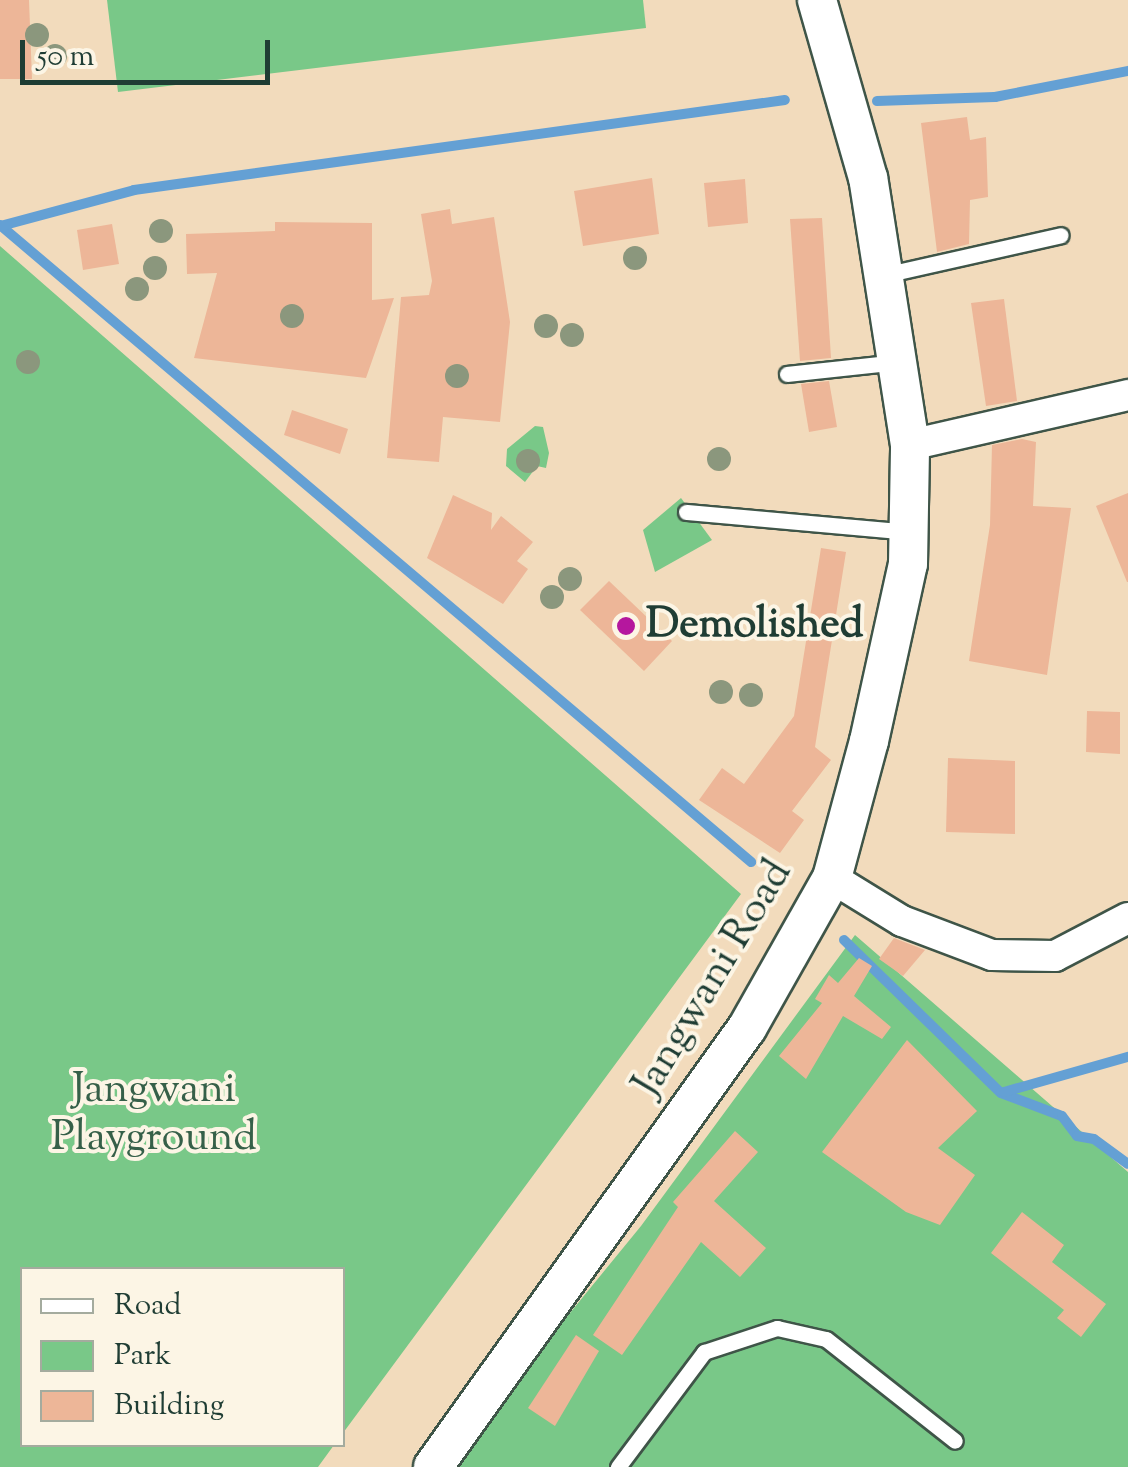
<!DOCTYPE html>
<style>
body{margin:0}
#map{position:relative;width:1128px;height:1467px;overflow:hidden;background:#f2dbbc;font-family:"Sorts Mill Goudy",serif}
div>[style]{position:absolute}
.green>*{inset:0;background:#79c888}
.stream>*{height:10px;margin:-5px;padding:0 5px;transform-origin:5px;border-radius:5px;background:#64a0d4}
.building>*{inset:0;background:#edb698}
.roads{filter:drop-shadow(2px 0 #3f5548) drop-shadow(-2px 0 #3f5548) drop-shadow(0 2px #3f5548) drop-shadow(0 -2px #3f5548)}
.service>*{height:15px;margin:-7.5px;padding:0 7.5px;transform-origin:7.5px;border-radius:7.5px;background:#fff}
.minor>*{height:30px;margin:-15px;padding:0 15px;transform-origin:15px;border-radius:15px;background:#fff}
.tertiary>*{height:38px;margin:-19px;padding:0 19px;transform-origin:19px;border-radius:19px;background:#fff}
.trees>*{width:24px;height:24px;margin:-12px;border-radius:50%;background:#8b977d}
.dots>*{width:28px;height:28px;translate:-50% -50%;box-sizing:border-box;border:5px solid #fcf5e5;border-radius:50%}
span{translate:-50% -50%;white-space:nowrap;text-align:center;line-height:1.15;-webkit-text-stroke:8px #fcf5e5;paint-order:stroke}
.poi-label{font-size:42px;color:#1f3d34;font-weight:700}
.left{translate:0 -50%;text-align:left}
.street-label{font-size:42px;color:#1f3d34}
.park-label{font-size:42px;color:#366049}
.legend{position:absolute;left:20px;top:1267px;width:325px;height:180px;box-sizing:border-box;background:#fcf5e5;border:2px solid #a4ab9e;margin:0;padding:12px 18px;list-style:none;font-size:30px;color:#1f3d34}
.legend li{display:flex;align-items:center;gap:20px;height:50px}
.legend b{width:50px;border:2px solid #a4ab9e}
.scale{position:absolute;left:20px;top:40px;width:250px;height:45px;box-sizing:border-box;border:5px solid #1f3d34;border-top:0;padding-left:12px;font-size:30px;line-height:35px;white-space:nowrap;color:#1f3d34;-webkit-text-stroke:8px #fcf5e5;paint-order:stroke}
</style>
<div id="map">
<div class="green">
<div style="clip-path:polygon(107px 0,643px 0,646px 28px,118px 92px)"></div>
<div style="clip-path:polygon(0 246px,741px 894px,343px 1433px,342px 1270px,22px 1270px,22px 1444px,334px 1445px,318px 1467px,0 1467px)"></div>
<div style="clip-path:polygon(535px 426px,543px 427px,549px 453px,546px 468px,537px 466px,525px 482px,506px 466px,507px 449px)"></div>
<div style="clip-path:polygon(681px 498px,712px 540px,655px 572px,643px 530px)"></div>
<div style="clip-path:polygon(855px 935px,1128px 1172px,1128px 1467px,444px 1467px,641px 1226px)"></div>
</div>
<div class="stream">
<div style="left:877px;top:101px;width:118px;rotate:-1.9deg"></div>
<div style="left:995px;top:97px;width:136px;rotate:-11.1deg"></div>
<div style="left:0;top:225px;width:985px;rotate:40.3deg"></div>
<div style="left:1px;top:226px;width:138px;rotate:-15.1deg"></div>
<div style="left:134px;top:190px;width:657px;rotate:-7.87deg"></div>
<div style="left:844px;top:940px;width:219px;rotate:44.3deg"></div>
<div style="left:1001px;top:1093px;width:65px;rotate:20.7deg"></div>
<div style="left:1062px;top:1116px;width:25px;rotate:53deg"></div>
<div style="left:1077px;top:1136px;width:17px;rotate:10deg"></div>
<div style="left:1094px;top:1139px;width:42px;rotate:36.3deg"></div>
<div style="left:1004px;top:1092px;width:129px;rotate:-15.8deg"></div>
</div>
<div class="building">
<div style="clip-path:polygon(0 0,29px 0,32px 79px,0 79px)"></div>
<div style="clip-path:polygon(967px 117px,970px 140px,986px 137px,988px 197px,970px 200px,969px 244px,937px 252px,921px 123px)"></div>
<div style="clip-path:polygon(652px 178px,659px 234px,583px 246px,574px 191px)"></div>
<div style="clip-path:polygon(745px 179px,748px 223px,708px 227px,704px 183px)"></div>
<div style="clip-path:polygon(450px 209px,452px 224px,494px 217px,510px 322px,500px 422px,443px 417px,439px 462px,387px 458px,401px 297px,429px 295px,432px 281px,421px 214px)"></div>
<div style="clip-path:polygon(822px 218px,831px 358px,800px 361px,790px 219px)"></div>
<div style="clip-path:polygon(275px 222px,372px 223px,372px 300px,394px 298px,366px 378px,194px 358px,217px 273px,187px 274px,186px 234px,275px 231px)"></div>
<div style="clip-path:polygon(112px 224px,119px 264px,83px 270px,77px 230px)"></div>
<div style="clip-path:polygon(1004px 299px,1017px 401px,986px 406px,971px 303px)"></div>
<div style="clip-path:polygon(829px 381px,837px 427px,809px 432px,801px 384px)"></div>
<div style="clip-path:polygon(292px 410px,348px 429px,340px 454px,284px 435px)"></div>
<div style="clip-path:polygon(1022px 439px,1036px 442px,1033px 506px,1071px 508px,1047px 675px,969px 661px,990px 525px,992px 445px)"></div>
<div style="clip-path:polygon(1128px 493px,1128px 582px,1127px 582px,1096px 506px)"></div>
<div style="clip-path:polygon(453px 495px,492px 513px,491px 530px,501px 516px,533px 542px,517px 561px,528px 569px,503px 604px,427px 558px)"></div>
<div style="clip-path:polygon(821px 548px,846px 552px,815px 747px,831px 760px,792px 811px,804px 820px,780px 853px,699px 800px,722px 768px,744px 784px,794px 716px)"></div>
<div style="clip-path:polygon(609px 581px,672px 641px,644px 671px,580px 610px)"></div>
<div style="clip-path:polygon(1087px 711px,1120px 712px,1120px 754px,1086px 752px)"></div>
<div style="clip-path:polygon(948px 758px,1015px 761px,1015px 834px,946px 832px)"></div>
<div style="clip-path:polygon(894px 938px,925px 950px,903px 976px,879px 959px)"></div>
<div style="clip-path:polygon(859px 958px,872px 966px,854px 996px,891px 1027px,882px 1039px,843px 1016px,806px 1079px,779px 1056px,822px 1003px,815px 999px,829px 975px,838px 983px)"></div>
<div style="clip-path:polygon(907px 1040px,977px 1111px,938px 1148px,975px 1175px,940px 1225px,906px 1212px,822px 1152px)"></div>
<div style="clip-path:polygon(735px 1131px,758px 1152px,714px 1201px,766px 1248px,740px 1277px,701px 1242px,622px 1355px,593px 1335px,678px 1207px,673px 1202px)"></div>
<div style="clip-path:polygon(1022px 1212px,1064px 1245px,1052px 1262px,1106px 1304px,1081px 1337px,1057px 1318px,1064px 1310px,991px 1253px)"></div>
<div style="clip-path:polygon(576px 1335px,599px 1351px,555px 1426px,528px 1408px)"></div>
</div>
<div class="roads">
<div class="service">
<div style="left:884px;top:275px;width:181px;rotate:-12.7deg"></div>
<div style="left:787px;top:374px;width:111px;rotate:-6.2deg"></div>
<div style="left:686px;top:512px;width:223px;rotate:5.1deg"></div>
<div style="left:618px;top:1467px;width:144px;rotate:-53.2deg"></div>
<div style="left:704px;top:1352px;width:77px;rotate:-18.2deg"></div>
<div style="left:777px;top:1328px;width:50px;rotate:12.7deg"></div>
<div style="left:826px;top:1339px;width:164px;rotate:38.3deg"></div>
</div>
<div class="minor">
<div style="left:910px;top:445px;width:224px;rotate:-12.9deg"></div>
<div style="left:832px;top:878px;width:82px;rotate:31.6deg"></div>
<div style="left:902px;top:921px;width:96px;rotate:20.7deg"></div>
<div style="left:992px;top:955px;width:63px;rotate:0.9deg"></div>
<div style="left:1055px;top:956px;width:82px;rotate:-27.5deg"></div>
</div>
<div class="tertiary">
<div style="left:433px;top:1467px;width:540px;rotate:-54.43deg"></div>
<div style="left:747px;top:1028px;width:172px;rotate:-60.5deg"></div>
<div style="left:832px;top:878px;width:142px;rotate:-74.9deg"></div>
<div style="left:869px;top:741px;width:181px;rotate:-77.6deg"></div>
<div style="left:908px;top:564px;width:119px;rotate:-89deg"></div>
<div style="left:910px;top:445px;width:270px;rotate:-98.9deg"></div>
<div style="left:868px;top:178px;width:185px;rotate:-106deg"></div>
</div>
</div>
<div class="trees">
<div style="left:37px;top:35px"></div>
<div style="left:55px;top:56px"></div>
<div style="left:161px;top:231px"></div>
<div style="left:635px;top:258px"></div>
<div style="left:155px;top:268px"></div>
<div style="left:137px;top:289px"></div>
<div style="left:292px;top:316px"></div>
<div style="left:546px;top:326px"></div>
<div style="left:572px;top:335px"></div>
<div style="left:28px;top:362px"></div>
<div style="left:457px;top:376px"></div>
<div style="left:719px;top:459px"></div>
<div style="left:528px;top:461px"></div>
<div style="left:570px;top:579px"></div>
<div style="left:552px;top:597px"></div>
<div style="left:721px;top:692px"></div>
<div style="left:751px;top:695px"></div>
</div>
<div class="dots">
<div style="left:626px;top:626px;background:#b5179e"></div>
</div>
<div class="poi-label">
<span class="left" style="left:646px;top:626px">Demolished</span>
</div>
<div class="street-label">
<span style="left:714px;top:979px;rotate:-59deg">Jangwani Road</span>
</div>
<div class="park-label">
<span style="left:154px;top:1115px">Jangwani<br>Playground</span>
</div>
<ul class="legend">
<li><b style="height:12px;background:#fff"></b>Road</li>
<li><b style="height:28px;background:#79c888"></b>Park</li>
<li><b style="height:28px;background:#edb698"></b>Building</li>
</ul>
<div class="scale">50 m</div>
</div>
